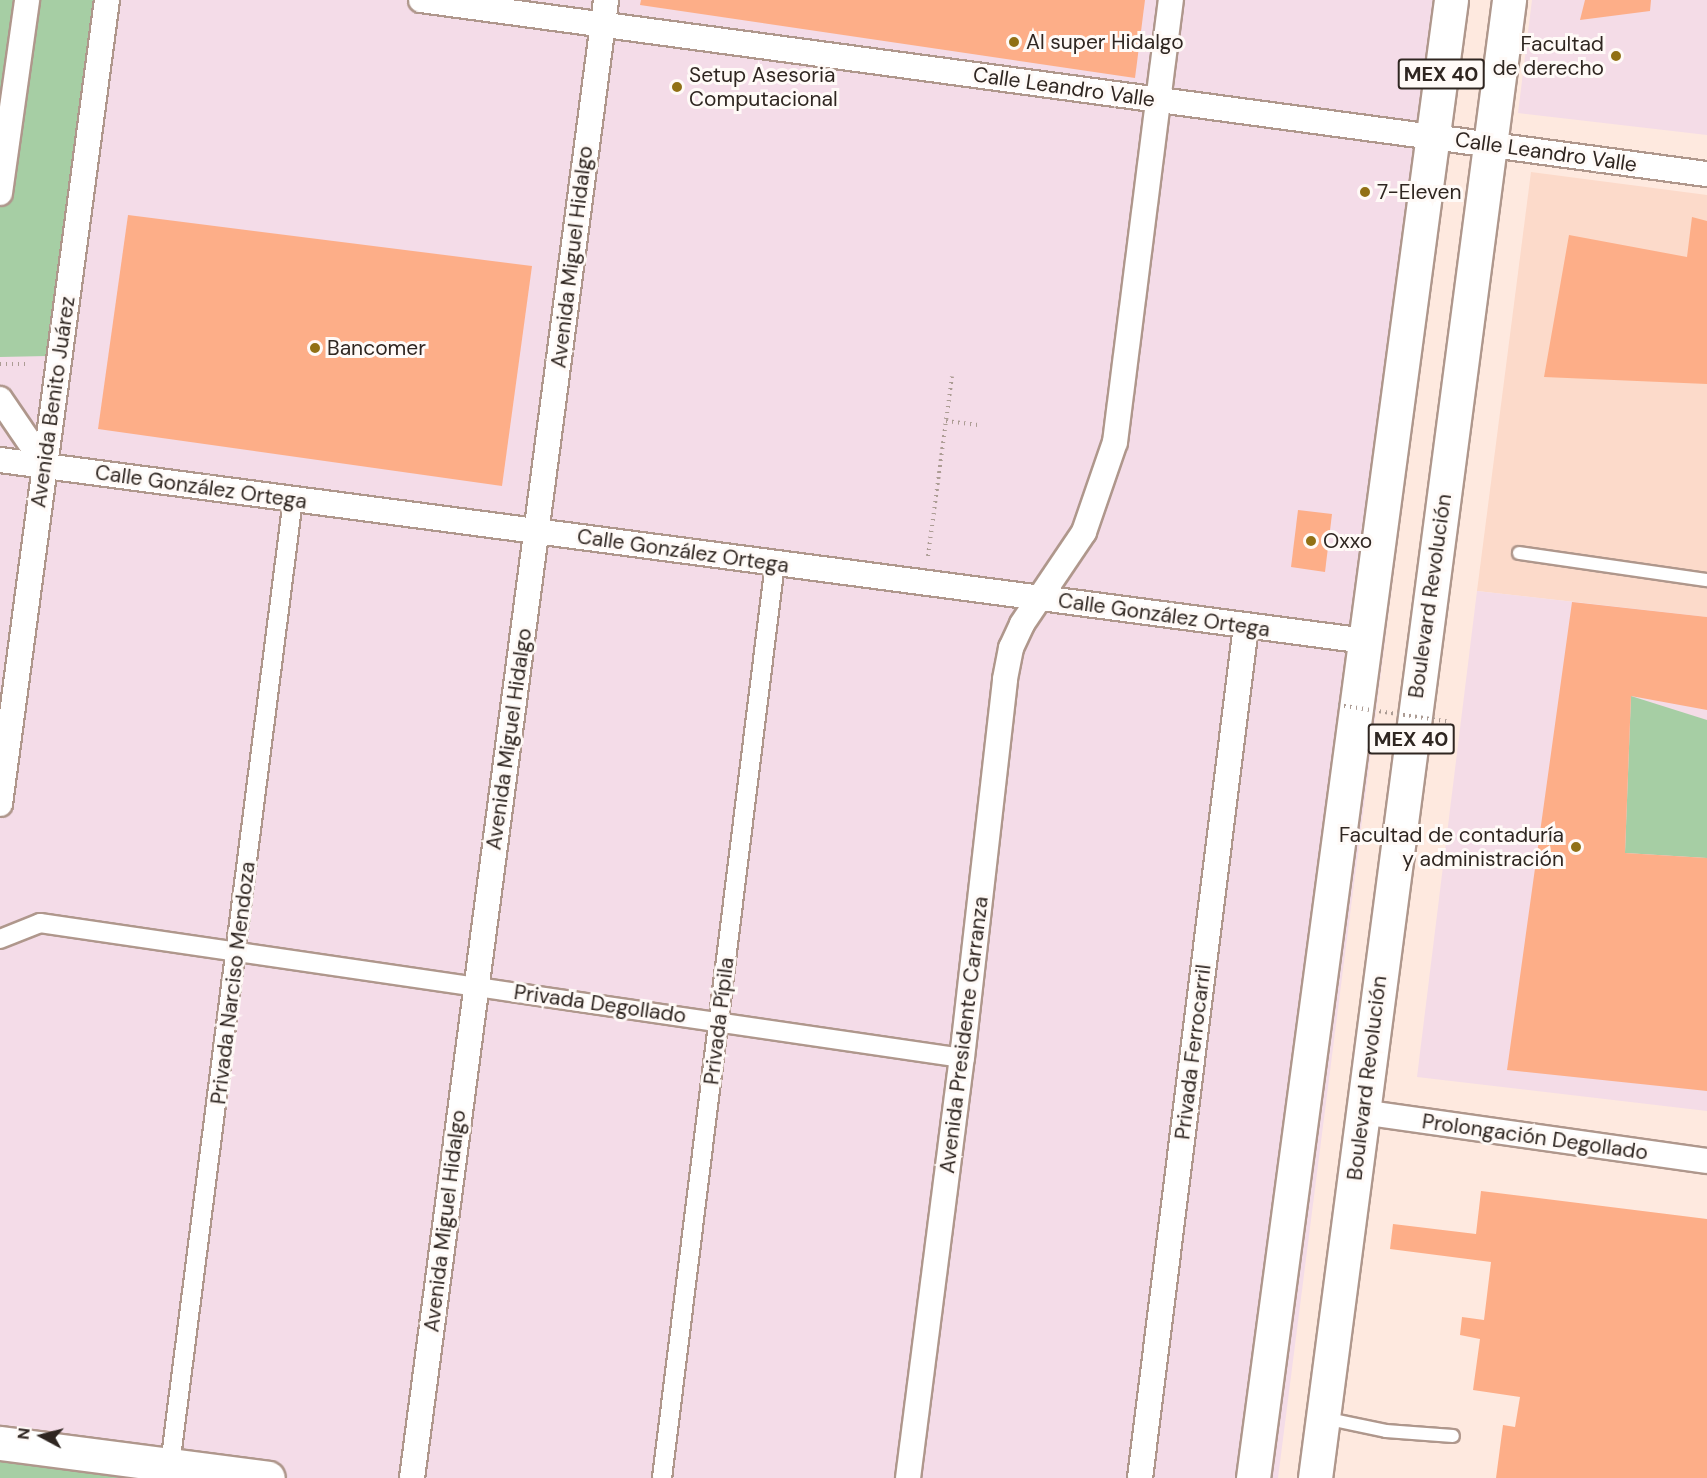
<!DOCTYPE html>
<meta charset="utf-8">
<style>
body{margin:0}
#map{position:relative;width:1707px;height:1478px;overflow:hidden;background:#fee9df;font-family:"DM Sans",sans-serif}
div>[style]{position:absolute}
.commercial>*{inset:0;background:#f4dce8}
.built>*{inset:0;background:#fcdaca}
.education>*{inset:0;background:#f4dce7}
.green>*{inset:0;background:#a6cea4}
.building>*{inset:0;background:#fdae88}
.path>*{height:4px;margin-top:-2px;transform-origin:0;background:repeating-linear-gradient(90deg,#ac9c94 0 1.5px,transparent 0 6px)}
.roads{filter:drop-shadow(2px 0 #af978c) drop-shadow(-2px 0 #af978c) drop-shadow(0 2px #af978c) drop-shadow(0 -2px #af978c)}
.service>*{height:12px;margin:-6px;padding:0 6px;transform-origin:6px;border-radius:6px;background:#fff}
.pedestrian>*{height:18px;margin:-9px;padding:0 9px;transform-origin:9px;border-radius:9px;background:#fff}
.minor>*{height:24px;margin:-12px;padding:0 12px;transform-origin:12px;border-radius:12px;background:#fff}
.primary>*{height:33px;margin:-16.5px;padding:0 16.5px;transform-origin:16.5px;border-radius:16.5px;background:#fff}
.path-bridge>*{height:4px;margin-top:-2px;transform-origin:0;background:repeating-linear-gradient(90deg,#ac9c94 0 1.5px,transparent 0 6px)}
.dots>*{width:16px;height:16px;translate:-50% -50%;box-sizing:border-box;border:3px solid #fffaf7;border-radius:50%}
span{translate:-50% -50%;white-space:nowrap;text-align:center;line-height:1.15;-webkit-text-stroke:6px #fffaf7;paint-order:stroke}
.shield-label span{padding:2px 4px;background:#fffaf7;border:2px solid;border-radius:4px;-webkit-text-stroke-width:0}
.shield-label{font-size:20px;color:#2f2621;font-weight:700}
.poi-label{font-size:21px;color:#2f2621}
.left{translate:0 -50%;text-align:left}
.right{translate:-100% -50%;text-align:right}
.street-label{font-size:21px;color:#2f2621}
.north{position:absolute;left:12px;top:1406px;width:60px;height:60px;-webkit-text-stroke:4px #fffaf7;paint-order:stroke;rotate:277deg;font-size:16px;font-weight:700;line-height:24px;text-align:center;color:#2f2621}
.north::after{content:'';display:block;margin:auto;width:21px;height:27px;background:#2f2621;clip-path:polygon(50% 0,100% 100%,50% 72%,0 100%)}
</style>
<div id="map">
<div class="commercial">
<div style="clip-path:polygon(0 0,1467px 0,1278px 1478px,0 1478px)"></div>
</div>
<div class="built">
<div style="clip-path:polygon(1531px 172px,1707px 195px,1707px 617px,1477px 591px)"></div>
</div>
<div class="education">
<div style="clip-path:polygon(1532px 0,1707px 0,1707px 135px,1518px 113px)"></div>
<div style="clip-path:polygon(1477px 591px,1707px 617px,1707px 1111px,1417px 1077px)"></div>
</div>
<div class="green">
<div style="clip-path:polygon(0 0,95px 0,47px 356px,0 357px)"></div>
<div style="clip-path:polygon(1631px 696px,1707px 720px,1707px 858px,1625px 853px)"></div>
<div style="clip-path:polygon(0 1460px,122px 1478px,0 1478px)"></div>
</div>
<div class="building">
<div style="clip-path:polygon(641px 0,1145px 0,1135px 78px,640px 5px)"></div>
<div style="clip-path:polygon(1585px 0,1651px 0,1650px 11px,1580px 20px)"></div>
<div style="clip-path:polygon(128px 215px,532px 266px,502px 486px,98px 429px)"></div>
<div style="clip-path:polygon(1692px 217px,1707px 221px,1707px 384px,1544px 377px,1569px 235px,1687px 257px)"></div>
<div style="clip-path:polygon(1298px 510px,1332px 514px,1325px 572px,1291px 567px)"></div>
<div style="clip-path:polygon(1572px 602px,1707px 617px,1707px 710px,1631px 696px,1625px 853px,1707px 858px,1707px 1091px,1507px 1070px)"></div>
<div style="clip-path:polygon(1481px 1191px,1707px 1219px,1707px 1478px,1496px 1478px,1503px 1425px,1515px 1427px,1520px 1397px,1473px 1390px,1480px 1339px,1460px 1335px,1462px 1317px,1484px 1320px,1491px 1262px,1390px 1249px,1393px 1224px,1476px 1234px)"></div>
</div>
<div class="path">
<div style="left:0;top:364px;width:30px"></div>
<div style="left:946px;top:421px;width:32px;rotate:7deg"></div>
<div style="left:928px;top:556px;width:181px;rotate:-82.4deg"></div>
<div style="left:1442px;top:751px;width:6px;rotate:9deg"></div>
<div style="left:1448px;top:752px;width:30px;rotate:-84deg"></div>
</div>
<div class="roads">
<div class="service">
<div style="left:1519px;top:553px;width:190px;rotate:8.2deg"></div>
<div style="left:1324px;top:1418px;width:63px;rotate:11.8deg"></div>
<div style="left:1386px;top:1431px;width:67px;rotate:4.3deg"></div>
</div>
<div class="pedestrian">
<div style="left:0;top:939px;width:43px;rotate:-21.8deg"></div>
<div style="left:40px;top:923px;width:932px;rotate:8.33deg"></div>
<div style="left:170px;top:1465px;width:973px;rotate:-82.74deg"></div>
<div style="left:662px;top:1478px;width:922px;rotate:-82.96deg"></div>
</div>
<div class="minor">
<div style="left:421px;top:0;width:1298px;rotate:7.71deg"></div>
<div style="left:0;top:193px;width:195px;rotate:-82deg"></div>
<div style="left:0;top:399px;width:80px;rotate:55.7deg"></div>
<div style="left:0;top:460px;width:1377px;rotate:7.55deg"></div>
<div style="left:0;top:804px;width:811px;rotate:-82.42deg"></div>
<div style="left:1362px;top:1112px;width:348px;rotate:8.1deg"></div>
<div style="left:412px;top:1478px;width:1491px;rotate:-82.52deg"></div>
<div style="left:908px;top:1478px;width:423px;rotate:-82.7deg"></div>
<div style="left:962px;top:1058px;width:381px;rotate:-83.5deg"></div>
<div style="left:1005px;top:679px;width:32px;rotate:-79deg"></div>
<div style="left:1011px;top:648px;width:26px;rotate:-65deg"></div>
<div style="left:1022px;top:624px;width:111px;rotate:-56deg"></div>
<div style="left:1084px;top:532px;width:95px;rotate:-71deg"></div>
<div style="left:1115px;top:442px;width:446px;rotate:-82.8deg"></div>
<div style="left:1140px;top:1478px;width:859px;rotate:-82.91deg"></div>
</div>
<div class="primary">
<div style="left:0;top:1443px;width:270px;rotate:7.4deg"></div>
<div style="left:1253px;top:1478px;width:1491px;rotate:-82.37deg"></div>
<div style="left:1315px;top:1478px;width:1491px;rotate:-82.52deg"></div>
</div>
</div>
<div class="path-bridge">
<div style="left:1338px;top:705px;width:114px;rotate:8.6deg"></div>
</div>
<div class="dots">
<div style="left:1014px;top:42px;background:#917015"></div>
<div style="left:1616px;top:56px;background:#917015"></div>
<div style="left:677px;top:87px;background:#917015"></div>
<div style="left:1365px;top:192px;background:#917015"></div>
<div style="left:315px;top:348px;background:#917015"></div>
<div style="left:1311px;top:541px;background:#917015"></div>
<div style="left:1576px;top:847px;background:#917015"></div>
</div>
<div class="shield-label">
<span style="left:1441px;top:74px">MEX 40</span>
<span style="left:1411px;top:739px">MEX 40</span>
</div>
<div class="poi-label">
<span class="left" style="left:1026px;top:42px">Al super Hidalgo</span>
<span class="right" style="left:1604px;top:56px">Facultad<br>de derecho</span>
<span class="left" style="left:689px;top:87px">Setup Asesoria<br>Computacional</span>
<span class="left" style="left:1377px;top:192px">7-Eleven</span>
<span class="left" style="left:327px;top:348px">Bancomer</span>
<span class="left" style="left:1323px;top:541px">Oxxo</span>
<span class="right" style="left:1564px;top:847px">Facultad de contaduría<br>y administración</span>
</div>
<div class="street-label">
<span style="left:1064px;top:87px;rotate:8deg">Calle Leandro Valle</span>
<span style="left:1546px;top:152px;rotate:8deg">Calle Leandro Valle</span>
<span style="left:572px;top:257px;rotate:-83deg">Avenida Miguel Hidalgo</span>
<span style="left:53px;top:402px;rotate:-82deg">Avenida Benito Juárez</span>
<span style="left:201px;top:487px;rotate:8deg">Calle González Ortega</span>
<span style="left:683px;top:551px;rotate:8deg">Calle González Ortega</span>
<span style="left:1430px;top:596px;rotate:-82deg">Boulevard Revolución</span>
<span style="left:1164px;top:615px;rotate:8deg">Calle González Ortega</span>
<span style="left:509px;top:739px;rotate:-82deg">Avenida Miguel Hidalgo</span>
<span style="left:233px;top:983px;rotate:-83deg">Privada Narciso Mendoza</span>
<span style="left:600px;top:1004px;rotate:8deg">Privada Degollado</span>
<span style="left:719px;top:1021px;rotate:-83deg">Privada Pípila</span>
<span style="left:964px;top:1035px;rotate:-83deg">Avenida Presidente Carranza</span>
<span style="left:1193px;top:1052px;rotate:-83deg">Privada Ferrocarril</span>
<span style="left:1367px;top:1078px;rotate:-83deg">Boulevard Revolución</span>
<span style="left:1535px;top:1137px;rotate:8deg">Prolongación Degollado</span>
<span style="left:445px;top:1221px;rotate:-83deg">Avenida Miguel Hidalgo</span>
</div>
<div class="north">N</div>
</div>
